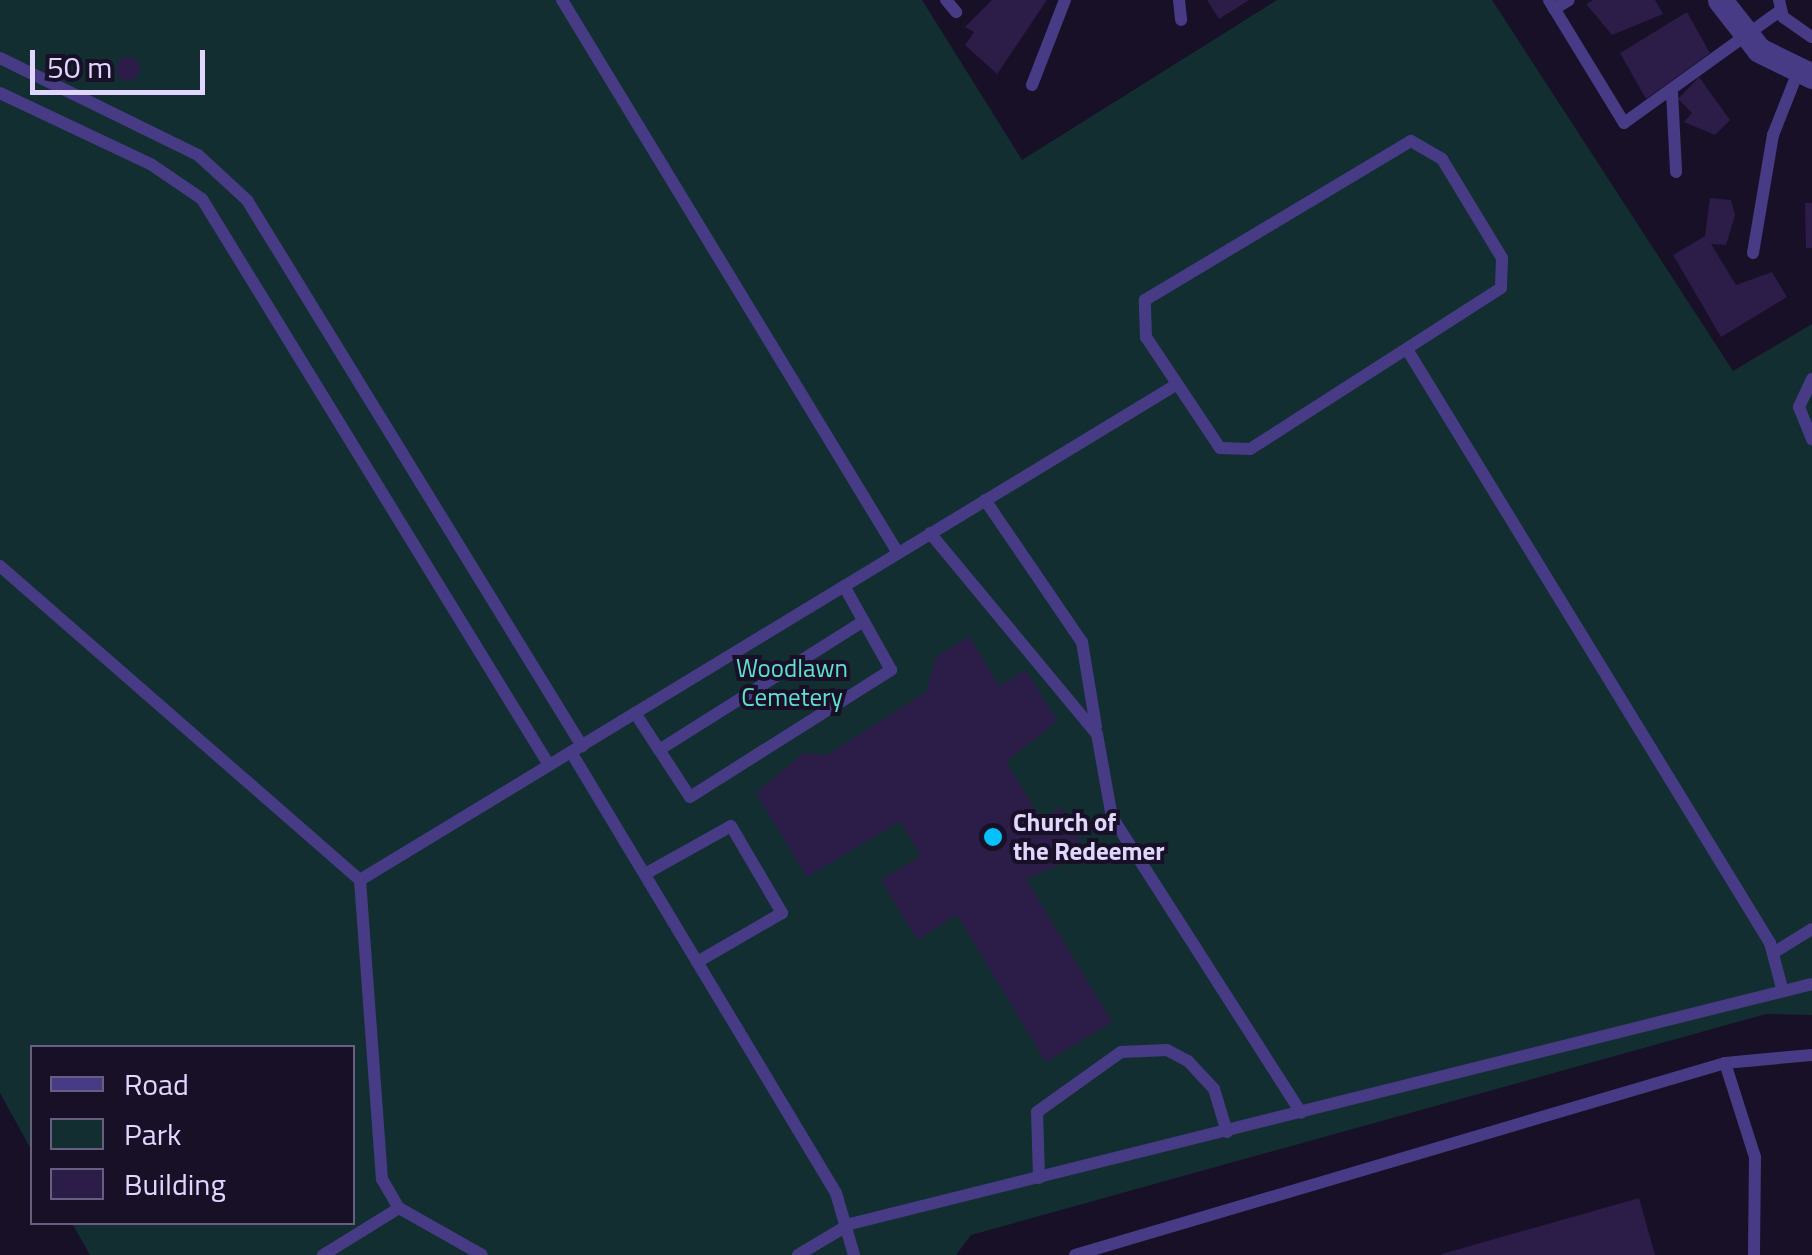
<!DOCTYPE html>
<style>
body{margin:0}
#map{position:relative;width:1812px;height:1255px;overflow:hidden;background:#171027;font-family:"Titillium Web",sans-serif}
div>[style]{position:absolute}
.green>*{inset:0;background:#132e31}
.building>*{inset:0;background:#2b1c48}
.round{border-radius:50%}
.lane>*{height:12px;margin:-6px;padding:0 6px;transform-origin:6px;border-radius:6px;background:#483b86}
.street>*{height:25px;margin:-12.5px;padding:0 12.5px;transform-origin:12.5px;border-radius:12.5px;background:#483b86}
.dots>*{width:28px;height:28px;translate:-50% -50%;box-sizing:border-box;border:5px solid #171027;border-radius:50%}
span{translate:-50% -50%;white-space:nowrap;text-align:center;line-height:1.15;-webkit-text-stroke:8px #171027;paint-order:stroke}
.park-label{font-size:25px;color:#61e0d2}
.poi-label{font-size:25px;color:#e0d6ff;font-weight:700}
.left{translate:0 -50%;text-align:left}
.legend{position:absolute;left:30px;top:1045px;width:325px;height:180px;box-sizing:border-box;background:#171027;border:2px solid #675f7d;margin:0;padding:12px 18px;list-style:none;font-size:30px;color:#e0d6ff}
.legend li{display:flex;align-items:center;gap:20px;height:50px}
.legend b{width:50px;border:2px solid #675f7d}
.scale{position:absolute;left:30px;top:50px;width:175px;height:45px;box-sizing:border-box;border:5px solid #e0d6ff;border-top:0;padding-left:12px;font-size:30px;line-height:35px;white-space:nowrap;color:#e0d6ff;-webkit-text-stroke:8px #171027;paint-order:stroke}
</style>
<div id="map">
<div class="green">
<div style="clip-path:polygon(0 0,922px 0,1022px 160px,1277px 0,1492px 0,1733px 371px,1812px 324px,1812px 1015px,1766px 1014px,971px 1235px,956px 1255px,90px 1255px,72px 1223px,352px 1222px,352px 1048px,32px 1048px,32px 1151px,0 1093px)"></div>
</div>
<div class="building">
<div style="clip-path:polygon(992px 0,1047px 0,997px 74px,965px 45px,974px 32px,965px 27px)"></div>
<div style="clip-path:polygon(1207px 0,1249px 0,1219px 19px)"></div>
<div style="clip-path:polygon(1593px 0,1655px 0,1663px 14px,1612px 35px,1586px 4px)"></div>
<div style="clip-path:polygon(1687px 12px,1710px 53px,1646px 99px,1620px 53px)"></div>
<div class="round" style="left:116px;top:57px;width:24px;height:24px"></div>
<div style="clip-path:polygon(1699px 77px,1730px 120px,1715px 135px,1684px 122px,1692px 113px,1678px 99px)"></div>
<div style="clip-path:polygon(1710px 198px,1731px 200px,1735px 215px,1726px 245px,1711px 244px,1736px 285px,1772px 272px,1787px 297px,1721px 337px,1673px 255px,1705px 236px)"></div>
<div style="clip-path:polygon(1805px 203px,1812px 203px,1812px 248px,1806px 248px)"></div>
<div style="clip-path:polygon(969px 636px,999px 686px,1026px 670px,1057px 721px,1006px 762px,1041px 819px,1060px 807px,1087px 853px,1026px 879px,1112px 1022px,1046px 1062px,957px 915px,917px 940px,881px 880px,921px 856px,900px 821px,807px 877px,756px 793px,804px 753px,827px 755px,926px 692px,936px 657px)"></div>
<div style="clip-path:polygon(1639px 1198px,1655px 1255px,1442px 1255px,1442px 1254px)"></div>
</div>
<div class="lane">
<div style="left:562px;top:0;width:647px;rotate:58.72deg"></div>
<div style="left:946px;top:0;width:16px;rotate:50deg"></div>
<div style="left:1179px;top:0;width:20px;rotate:84deg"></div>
<div style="left:1549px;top:0;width:144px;rotate:58.6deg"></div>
<div style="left:1624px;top:123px;width:192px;rotate:-35.7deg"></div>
<div style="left:1779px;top:0;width:17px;rotate:77deg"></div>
<div style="left:1783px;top:17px;width:35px;rotate:35deg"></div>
<div style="left:1554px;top:9px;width:17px;rotate:-31deg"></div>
<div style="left:0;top:58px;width:220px;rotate:26.1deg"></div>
<div style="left:198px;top:155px;width:67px;rotate:42.6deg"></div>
<div style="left:247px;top:200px;width:641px;rotate:58.47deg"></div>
<div style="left:1032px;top:85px;width:91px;rotate:-68.8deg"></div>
<div style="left:1672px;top:92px;width:80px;rotate:87.1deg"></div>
<div style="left:0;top:93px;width:168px;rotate:25.3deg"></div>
<div style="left:152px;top:165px;width:60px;rotate:34.2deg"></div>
<div style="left:202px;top:199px;width:664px;rotate:58.49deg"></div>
<div style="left:1411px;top:141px;width:36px;rotate:30deg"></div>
<div style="left:1442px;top:159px;width:116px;rotate:58.8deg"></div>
<div style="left:1502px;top:258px;width:30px;rotate:92deg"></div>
<div style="left:1501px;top:288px;width:298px;rotate:147.3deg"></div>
<div style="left:1250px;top:449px;width:30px;rotate:-178deg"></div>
<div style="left:1220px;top:448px;width:133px;rotate:-123.7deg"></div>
<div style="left:1146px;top:337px;width:37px;rotate:-92deg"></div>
<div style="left:1145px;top:300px;width:310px;rotate:-30.9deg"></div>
<div style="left:1753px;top:253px;width:120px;rotate:-80.4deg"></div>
<div style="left:1773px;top:135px;width:68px;rotate:-68.4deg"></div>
<div style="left:1408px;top:351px;width:694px;rotate:58.55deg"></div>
<div style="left:1770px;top:943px;width:47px;rotate:75.1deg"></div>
<div style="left:1812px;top:379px;width:31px;rotate:115deg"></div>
<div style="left:1799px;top:407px;width:35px;rotate:68deg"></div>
<div style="left:985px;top:500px;width:172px;rotate:55.7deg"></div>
<div style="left:1082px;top:642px;width:86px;rotate:80.6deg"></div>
<div style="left:930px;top:533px;width:261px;rotate:50.3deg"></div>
<div style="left:1097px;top:734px;width:84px;rotate:79.8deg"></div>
<div style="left:1112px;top:817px;width:351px;rotate:57.4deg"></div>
<div style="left:0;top:566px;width:478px;rotate:41.1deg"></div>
<div style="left:360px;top:880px;width:952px;rotate:-31.25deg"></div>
<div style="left:635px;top:713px;width:100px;rotate:56.8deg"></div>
<div style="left:690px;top:797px;width:238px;rotate:-32.3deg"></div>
<div style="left:891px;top:670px;width:96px;rotate:-119.2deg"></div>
<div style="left:659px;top:750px;width:242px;rotate:-32.2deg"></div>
<div style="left:571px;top:752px;width:514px;rotate:59deg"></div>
<div style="left:836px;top:1193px;width:65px;rotate:73.8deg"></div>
<div style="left:645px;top:874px;width:98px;rotate:-29.2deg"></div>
<div style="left:731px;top:826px;width:101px;rotate:59.6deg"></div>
<div style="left:782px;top:913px;width:98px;rotate:150deg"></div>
<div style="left:360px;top:880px;width:300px;rotate:85.8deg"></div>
<div style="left:382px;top:1179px;width:34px;rotate:60deg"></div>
<div style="left:399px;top:1208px;width:95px;rotate:29.5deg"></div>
<div style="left:1773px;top:953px;width:46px;rotate:-31.6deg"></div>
<div style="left:1725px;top:1063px;width:87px;rotate:-5.3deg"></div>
<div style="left:1039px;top:1178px;width:66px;rotate:-91.7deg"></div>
<div style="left:1037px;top:1112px;width:103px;rotate:-35.5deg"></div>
<div style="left:1121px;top:1052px;width:46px;rotate:-2.5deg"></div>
<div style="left:1167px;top:1050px;width:24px;rotate:28deg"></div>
<div style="left:1188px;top:1061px;width:38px;rotate:47deg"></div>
<div style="left:1214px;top:1089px;width:45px;rotate:73.2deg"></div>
<div style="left:323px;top:1255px;width:89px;rotate:-31.7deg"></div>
<div style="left:798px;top:1255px;width:61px;rotate:-30.8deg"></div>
<div style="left:850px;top:1224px;width:991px;rotate:-14.01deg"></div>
<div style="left:1075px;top:1255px;width:678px;rotate:-16.46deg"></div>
<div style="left:1725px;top:1063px;width:99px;rotate:72.3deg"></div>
<div style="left:1755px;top:1157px;width:98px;rotate:90.6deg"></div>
</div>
<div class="street">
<div style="left:1720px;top:0;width:63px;rotate:52deg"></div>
<div style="left:1759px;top:50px;width:59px;rotate:26.1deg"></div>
</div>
<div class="dots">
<div style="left:993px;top:837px;background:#03c1fe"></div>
</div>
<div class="park-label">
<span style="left:792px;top:683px">Woodlawn<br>Cemetery</span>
</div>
<div class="poi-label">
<span class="left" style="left:1013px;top:837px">Church of<br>the Redeemer</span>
</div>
<ul class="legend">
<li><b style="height:12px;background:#483b86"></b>Road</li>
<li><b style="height:28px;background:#132e31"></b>Park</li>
<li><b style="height:28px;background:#2b1c48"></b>Building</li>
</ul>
<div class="scale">50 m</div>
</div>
